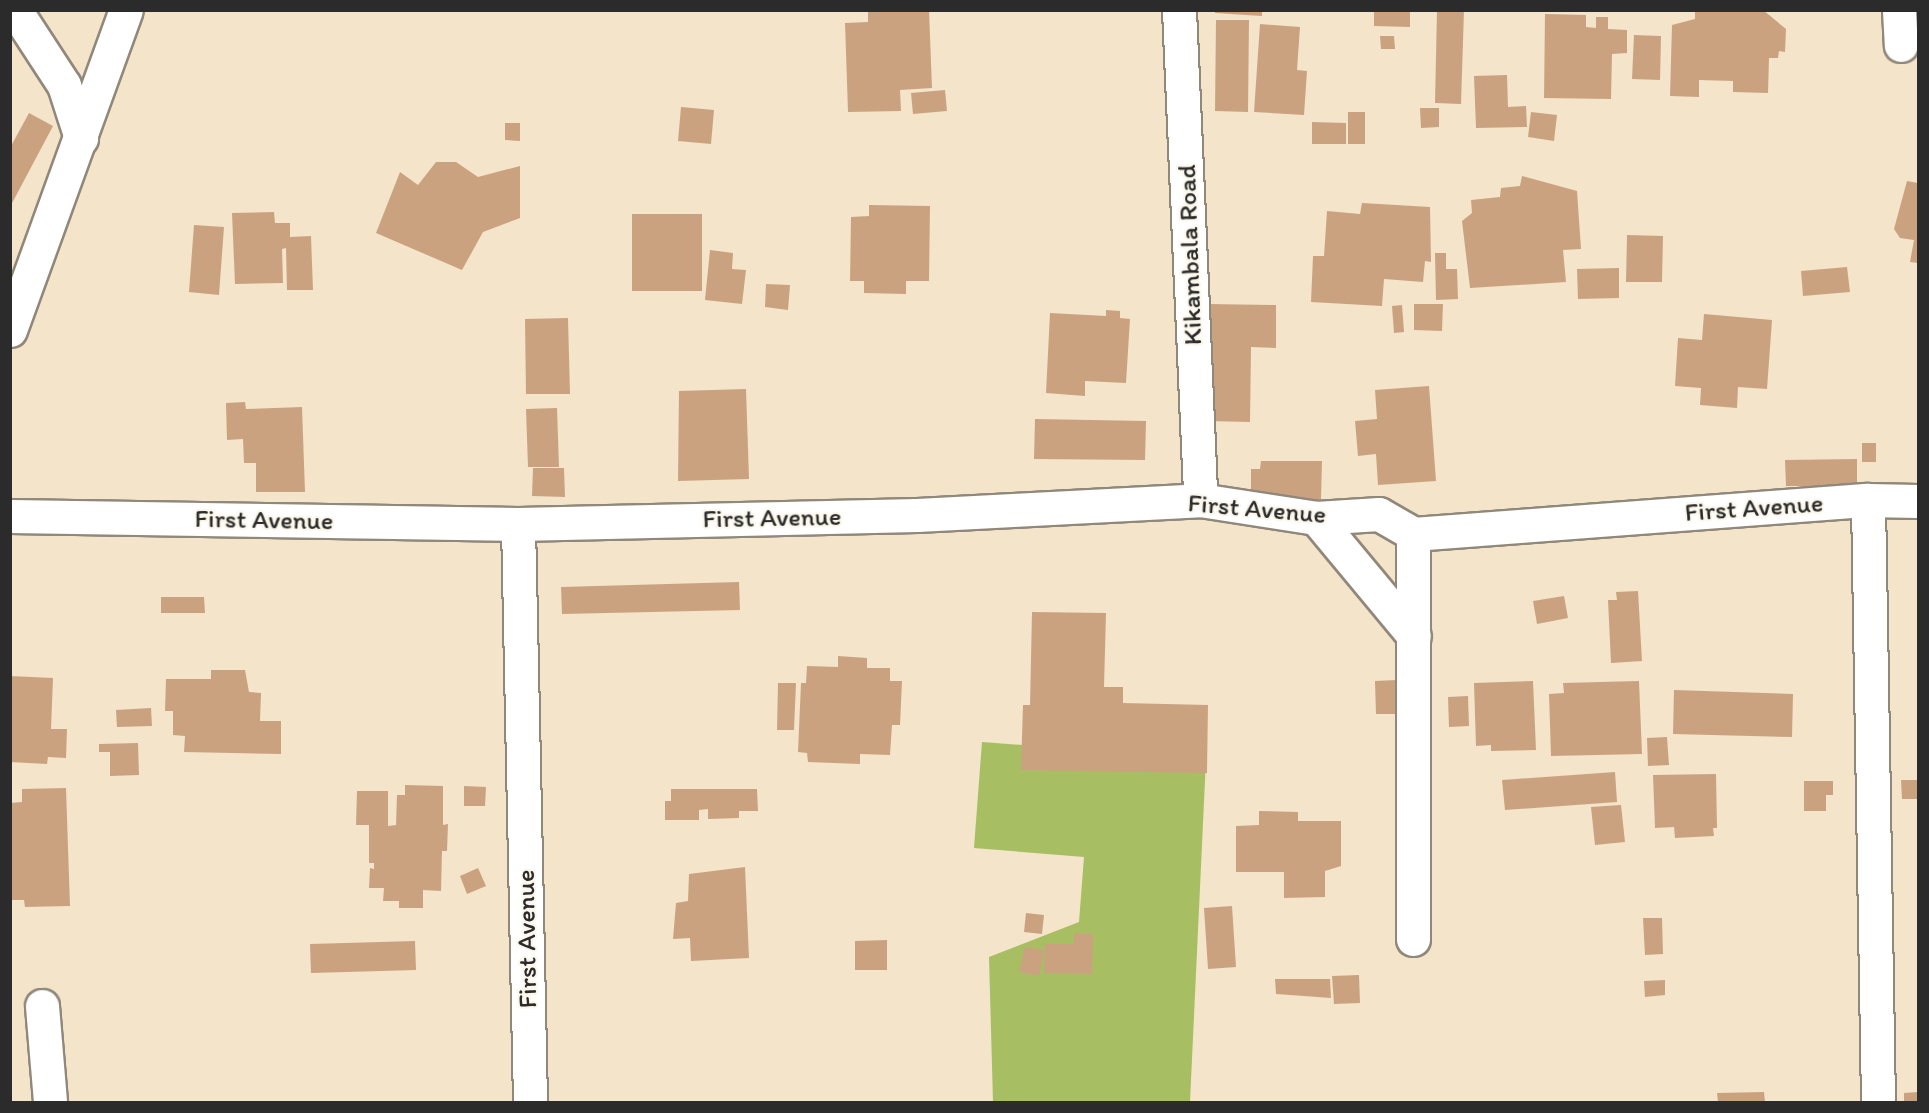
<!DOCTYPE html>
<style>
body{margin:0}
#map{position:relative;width:1929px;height:1113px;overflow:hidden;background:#f4e4ca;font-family:Itim,sans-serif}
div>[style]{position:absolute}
.green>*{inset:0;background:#a7be63}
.building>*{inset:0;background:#cba280}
.roads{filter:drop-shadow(2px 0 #90887a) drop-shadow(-2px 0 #90887a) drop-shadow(0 2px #90887a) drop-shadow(0 -2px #90887a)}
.minor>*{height:33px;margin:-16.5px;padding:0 16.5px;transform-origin:16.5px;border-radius:16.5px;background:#fff}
span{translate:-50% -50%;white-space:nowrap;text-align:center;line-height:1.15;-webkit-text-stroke:4.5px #fbf7ec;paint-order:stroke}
.street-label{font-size:26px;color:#2b2b2b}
.frame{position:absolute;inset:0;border:12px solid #2b2b2b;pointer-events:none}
</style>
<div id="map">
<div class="green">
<div style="clip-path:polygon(982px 742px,1206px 759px,1190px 1102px,993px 1102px,989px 957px,1079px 922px,1084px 857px,974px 848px)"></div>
</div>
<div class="building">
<div style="clip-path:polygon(868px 10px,929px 10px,932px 88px,900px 90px,901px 111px,848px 112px,845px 23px,868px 22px)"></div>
<div style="clip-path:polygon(1215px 10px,1262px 10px,1262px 16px,1215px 13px)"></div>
<div style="clip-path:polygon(1374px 10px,1410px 10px,1410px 27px,1374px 26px)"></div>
<div style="clip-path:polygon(1437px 10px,1464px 10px,1461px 104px,1435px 103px)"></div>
<div style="clip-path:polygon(1695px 10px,1763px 10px,1786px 29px,1785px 52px,1779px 51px,1778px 58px,1769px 58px,1768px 93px,1733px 92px,1733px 81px,1699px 80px,1699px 97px,1670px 96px,1672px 25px,1695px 19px)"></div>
<div style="clip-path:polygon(1545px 14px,1586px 15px,1586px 27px,1596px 28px,1596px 17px,1608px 17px,1608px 29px,1627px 30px,1627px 53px,1612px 54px,1611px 99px,1544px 98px)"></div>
<div style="clip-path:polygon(1216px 20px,1249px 20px,1248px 112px,1215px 111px)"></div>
<div style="clip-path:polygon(1260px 24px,1300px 27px,1297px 70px,1307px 71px,1304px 115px,1254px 112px)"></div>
<div style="clip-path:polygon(1634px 35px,1661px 36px,1660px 80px,1632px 79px)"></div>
<div style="clip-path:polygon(1380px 36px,1394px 36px,1395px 49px,1381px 49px)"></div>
<div style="clip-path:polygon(1507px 75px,1508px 107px,1526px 106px,1527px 127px,1476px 128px,1474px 76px)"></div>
<div style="clip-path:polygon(945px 90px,947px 111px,913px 114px,911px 93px)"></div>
<div style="clip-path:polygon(681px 107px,714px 110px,711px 144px,678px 141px)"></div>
<div style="clip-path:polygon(1420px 108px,1439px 108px,1439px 127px,1421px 128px)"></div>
<div style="clip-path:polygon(1348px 112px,1365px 112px,1365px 144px,1348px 144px)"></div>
<div style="clip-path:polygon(1531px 112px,1557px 115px,1554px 141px,1528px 137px)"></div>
<div style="clip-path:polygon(29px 113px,53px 126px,10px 207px,10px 148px)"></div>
<div style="clip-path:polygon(1312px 122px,1346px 123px,1346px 144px,1312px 144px)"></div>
<div style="clip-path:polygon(505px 123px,520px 123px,520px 141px,505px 140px)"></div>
<div style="clip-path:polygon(436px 162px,456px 162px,478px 177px,520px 166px,520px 218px,483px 232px,462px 270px,376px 233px,400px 172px,418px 185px)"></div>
<div style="clip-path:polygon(1522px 176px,1577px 191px,1581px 249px,1563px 250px,1566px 282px,1470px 288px,1462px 221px,1472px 213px,1471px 200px,1500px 197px,1501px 188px,1520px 186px)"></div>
<div style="clip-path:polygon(1907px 181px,1918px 183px,1918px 263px,1910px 262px,1914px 240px,1900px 238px,1894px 229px)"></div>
<div style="clip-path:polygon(1362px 203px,1430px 207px,1431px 262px,1425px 261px,1423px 282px,1384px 279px,1382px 306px,1311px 302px,1313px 256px,1324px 256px,1327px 211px,1360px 214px)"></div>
<div style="clip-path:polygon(869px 205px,930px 206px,929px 281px,906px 281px,906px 294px,864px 293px,864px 281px,850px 281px,851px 217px,869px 216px)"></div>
<div style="clip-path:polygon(274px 212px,275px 223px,290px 223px,290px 237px,311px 236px,313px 290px,287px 290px,286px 248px,282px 249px,283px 283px,235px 284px,232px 213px)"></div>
<div style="clip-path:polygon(632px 214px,702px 214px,702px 291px,632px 291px)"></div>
<div style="clip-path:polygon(194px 225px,224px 227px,219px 295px,189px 292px)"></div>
<div style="clip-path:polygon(1627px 235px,1663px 236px,1662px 282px,1626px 282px)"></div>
<div style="clip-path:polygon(710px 250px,733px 253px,732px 269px,746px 270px,742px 304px,705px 300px)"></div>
<div style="clip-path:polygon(1435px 253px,1446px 253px,1446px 269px,1457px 269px,1458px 299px,1436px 300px)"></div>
<div style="clip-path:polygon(1847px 267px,1850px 292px,1803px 296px,1801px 271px)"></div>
<div style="clip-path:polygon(1619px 268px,1619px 298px,1578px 299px,1577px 269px)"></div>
<div style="clip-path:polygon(766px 284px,790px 285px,788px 310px,765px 307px)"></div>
<div style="clip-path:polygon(1208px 304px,1276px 305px,1276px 348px,1251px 347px,1250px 422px,1206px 421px)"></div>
<div style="clip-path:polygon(1414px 304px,1443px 304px,1442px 331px,1414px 330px)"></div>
<div style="clip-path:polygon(1402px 305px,1404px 332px,1394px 333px,1392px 306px)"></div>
<div style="clip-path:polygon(1106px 310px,1120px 311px,1120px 318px,1130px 319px,1126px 383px,1085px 381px,1085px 396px,1046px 393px,1050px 313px,1106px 316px)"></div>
<div style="clip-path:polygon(1704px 314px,1772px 320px,1767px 389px,1738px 387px,1737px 408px,1700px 405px,1701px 388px,1675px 386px,1678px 338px,1702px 340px)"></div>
<div style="clip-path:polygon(568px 318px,570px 394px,526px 394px,525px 319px)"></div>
<div style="clip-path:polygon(1429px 386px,1436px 481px,1378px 485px,1376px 454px,1358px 456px,1355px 421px,1377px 419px,1375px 390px)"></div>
<div style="clip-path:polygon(746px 389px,749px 479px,678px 481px,679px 391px)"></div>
<div style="clip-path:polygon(245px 402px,246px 409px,302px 407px,305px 492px,256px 492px,256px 463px,244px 463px,243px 439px,227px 440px,226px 403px)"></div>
<div style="clip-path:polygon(557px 408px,559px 467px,528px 467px,526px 409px)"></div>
<div style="clip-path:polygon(1035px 419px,1146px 421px,1145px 460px,1034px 459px)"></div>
<div style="clip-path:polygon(1862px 443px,1876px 443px,1876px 462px,1862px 462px)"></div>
<div style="clip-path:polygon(1857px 459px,1857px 486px,1786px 486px,1785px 460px)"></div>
<div style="clip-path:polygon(1261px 461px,1322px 461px,1321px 499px,1251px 499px,1251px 469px,1260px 469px)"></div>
<div style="clip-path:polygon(533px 468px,564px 468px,565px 497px,532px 496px)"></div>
<div style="clip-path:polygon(739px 582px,740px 610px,562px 614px,561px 587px)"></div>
<div style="clip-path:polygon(1638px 591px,1642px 661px,1611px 663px,1608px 600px,1617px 600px,1616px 592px)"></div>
<div style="clip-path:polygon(1564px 596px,1568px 618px,1537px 624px,1533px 601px)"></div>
<div style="clip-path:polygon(161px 597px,204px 597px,205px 613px,161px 613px)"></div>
<div style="clip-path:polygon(1032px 612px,1106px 613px,1104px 687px,1123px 687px,1123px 703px,1208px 705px,1207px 773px,1021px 770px,1023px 705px,1030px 705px)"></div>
<div style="clip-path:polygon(838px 656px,867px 658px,867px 668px,890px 668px,890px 681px,902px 681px,900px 725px,892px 725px,890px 755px,860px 754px,860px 764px,808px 762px,807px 753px,798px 752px,801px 683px,806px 683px,807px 666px,838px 667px)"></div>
<div style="clip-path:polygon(211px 670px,245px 670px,249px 692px,261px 693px,260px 721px,281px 721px,281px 754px,184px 752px,185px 736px,173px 735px,173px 711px,165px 711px,166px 679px,211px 679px)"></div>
<div style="clip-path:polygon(10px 676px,53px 678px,51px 729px,67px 729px,66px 758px,48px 757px,47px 764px,10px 762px)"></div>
<div style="clip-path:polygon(1397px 680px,1398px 714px,1376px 714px,1375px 681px)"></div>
<div style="clip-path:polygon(1533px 681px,1536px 750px,1491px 751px,1491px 745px,1476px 746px,1474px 683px)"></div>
<div style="clip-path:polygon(1639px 681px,1642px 754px,1551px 756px,1549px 694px,1564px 693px,1563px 683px)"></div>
<div style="clip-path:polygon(778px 683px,796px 683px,794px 730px,777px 730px)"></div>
<div style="clip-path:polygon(1674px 690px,1793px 694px,1792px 737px,1673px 734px)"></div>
<div style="clip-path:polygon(1468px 696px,1469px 726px,1449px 727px,1448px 697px)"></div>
<div style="clip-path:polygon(151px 708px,152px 726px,117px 727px,116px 710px)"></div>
<div style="clip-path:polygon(1667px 737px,1669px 765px,1648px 766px,1647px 738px)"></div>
<div style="clip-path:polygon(138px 743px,139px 775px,110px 776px,110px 752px,99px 752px,99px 744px)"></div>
<div style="clip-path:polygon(1615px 772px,1617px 802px,1505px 810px,1502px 780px)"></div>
<div style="clip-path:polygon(1716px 774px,1717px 828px,1713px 828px,1714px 836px,1675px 838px,1674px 827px,1655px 828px,1653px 775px)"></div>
<div style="clip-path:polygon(1901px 780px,1918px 780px,1918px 799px,1902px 799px)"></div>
<div style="clip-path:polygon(1804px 781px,1833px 781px,1833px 795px,1826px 795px,1826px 811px,1804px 811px)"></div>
<div style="clip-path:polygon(405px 785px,443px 786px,443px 825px,448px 824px,447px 851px,442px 851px,441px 891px,423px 890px,423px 908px,399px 908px,399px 901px,383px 901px,384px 888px,369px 888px,370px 868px,374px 869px,374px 863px,369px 863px,369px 825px,356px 825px,357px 791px,388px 791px,388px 826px,396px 825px,397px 795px,405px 795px)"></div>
<div style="clip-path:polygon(464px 786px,486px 787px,485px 806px,464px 806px)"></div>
<div style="clip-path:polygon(66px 788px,70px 906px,25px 907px,24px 900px,10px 900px,10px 803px,22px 802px,22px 789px)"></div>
<div style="clip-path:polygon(671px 789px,757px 789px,758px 811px,739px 811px,739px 818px,708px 819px,708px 809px,699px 810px,699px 820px,665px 820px,665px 801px,671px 801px)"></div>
<div style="clip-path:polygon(1621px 805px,1625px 842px,1595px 845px,1591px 807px)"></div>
<div style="clip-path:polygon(1259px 811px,1298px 812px,1298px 821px,1341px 821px,1341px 866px,1325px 871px,1325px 897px,1284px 898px,1284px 872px,1236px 872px,1236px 826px,1259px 825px)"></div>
<div style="clip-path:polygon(745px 867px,749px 958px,691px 961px,690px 938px,673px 939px,676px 903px,688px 901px,689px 874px)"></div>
<div style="clip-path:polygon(478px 868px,486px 886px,467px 894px,460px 876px)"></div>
<div style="clip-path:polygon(1232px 906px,1236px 967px,1208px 969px,1204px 908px)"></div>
<div style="clip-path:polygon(1026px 913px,1044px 915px,1042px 934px,1024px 932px)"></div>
<div style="clip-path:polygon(1643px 918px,1662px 918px,1663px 954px,1645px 955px)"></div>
<div style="clip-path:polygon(1074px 933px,1093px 934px,1092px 974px,1044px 973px,1045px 944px,1074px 944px)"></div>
<div style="clip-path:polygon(887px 940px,887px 970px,855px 970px,855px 941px)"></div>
<div style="clip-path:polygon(415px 941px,416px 970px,311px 973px,310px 944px)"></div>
<div style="clip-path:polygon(1025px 947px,1044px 950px,1039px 976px,1019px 972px)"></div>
<div style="clip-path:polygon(1359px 975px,1360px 1003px,1334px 1004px,1332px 976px)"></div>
<div style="clip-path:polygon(1275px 979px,1330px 979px,1331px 998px,1276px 994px)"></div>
<div style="clip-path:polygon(1665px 980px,1665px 995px,1645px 997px,1644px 981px)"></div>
<div style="clip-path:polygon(1764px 1092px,1765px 1102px,1718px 1102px,1717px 1093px)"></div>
<div style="clip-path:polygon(1918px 1092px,1918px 1102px,1904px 1102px,1904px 1093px)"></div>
</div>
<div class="roads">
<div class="minor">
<div style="left:11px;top:10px;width:10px;rotate:37deg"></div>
<div style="left:19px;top:16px;width:82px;rotate:56.9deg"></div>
<div style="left:64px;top:85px;width:56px;rotate:72.2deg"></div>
<div style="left:1179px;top:10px;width:490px;rotate:87.5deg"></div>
<div style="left:1899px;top:10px;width:35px;rotate:87deg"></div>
<div style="left:10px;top:330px;width:340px;rotate:-70.1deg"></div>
<div style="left:1868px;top:500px;width:602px;rotate:89.05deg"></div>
<div style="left:10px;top:516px;width:508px;rotate:0.9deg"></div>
<div style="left:518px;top:524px;width:399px;rotate:-1.3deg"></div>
<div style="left:917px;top:515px;width:283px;rotate:-3deg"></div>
<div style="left:1200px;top:500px;width:117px;rotate:8.8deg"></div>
<div style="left:1316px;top:518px;width:63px;rotate:-3.6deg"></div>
<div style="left:1379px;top:514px;width:39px;rotate:30deg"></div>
<div style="left:1413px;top:534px;width:456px;rotate:-4.3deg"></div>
<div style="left:1868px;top:500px;width:50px;rotate:1.1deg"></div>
<div style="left:1316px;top:518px;width:153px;rotate:50.3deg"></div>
<div style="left:518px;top:524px;width:578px;rotate:88.81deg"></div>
<div style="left:1413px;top:534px;width:405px;rotate:90deg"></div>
<div style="left:42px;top:1006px;width:96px;rotate:85.2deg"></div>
</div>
</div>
<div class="street-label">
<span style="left:1190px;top:255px;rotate:-92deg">Kikambala Road</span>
<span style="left:1754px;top:508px;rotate:-4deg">First Avenue</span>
<span style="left:1257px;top:509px;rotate:5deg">First Avenue</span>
<span style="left:772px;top:518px;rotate:-1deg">First Avenue</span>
<span style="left:264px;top:520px;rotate:1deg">First Avenue</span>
<span style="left:527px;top:939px;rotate:-91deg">First Avenue</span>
</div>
<div class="frame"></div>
</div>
